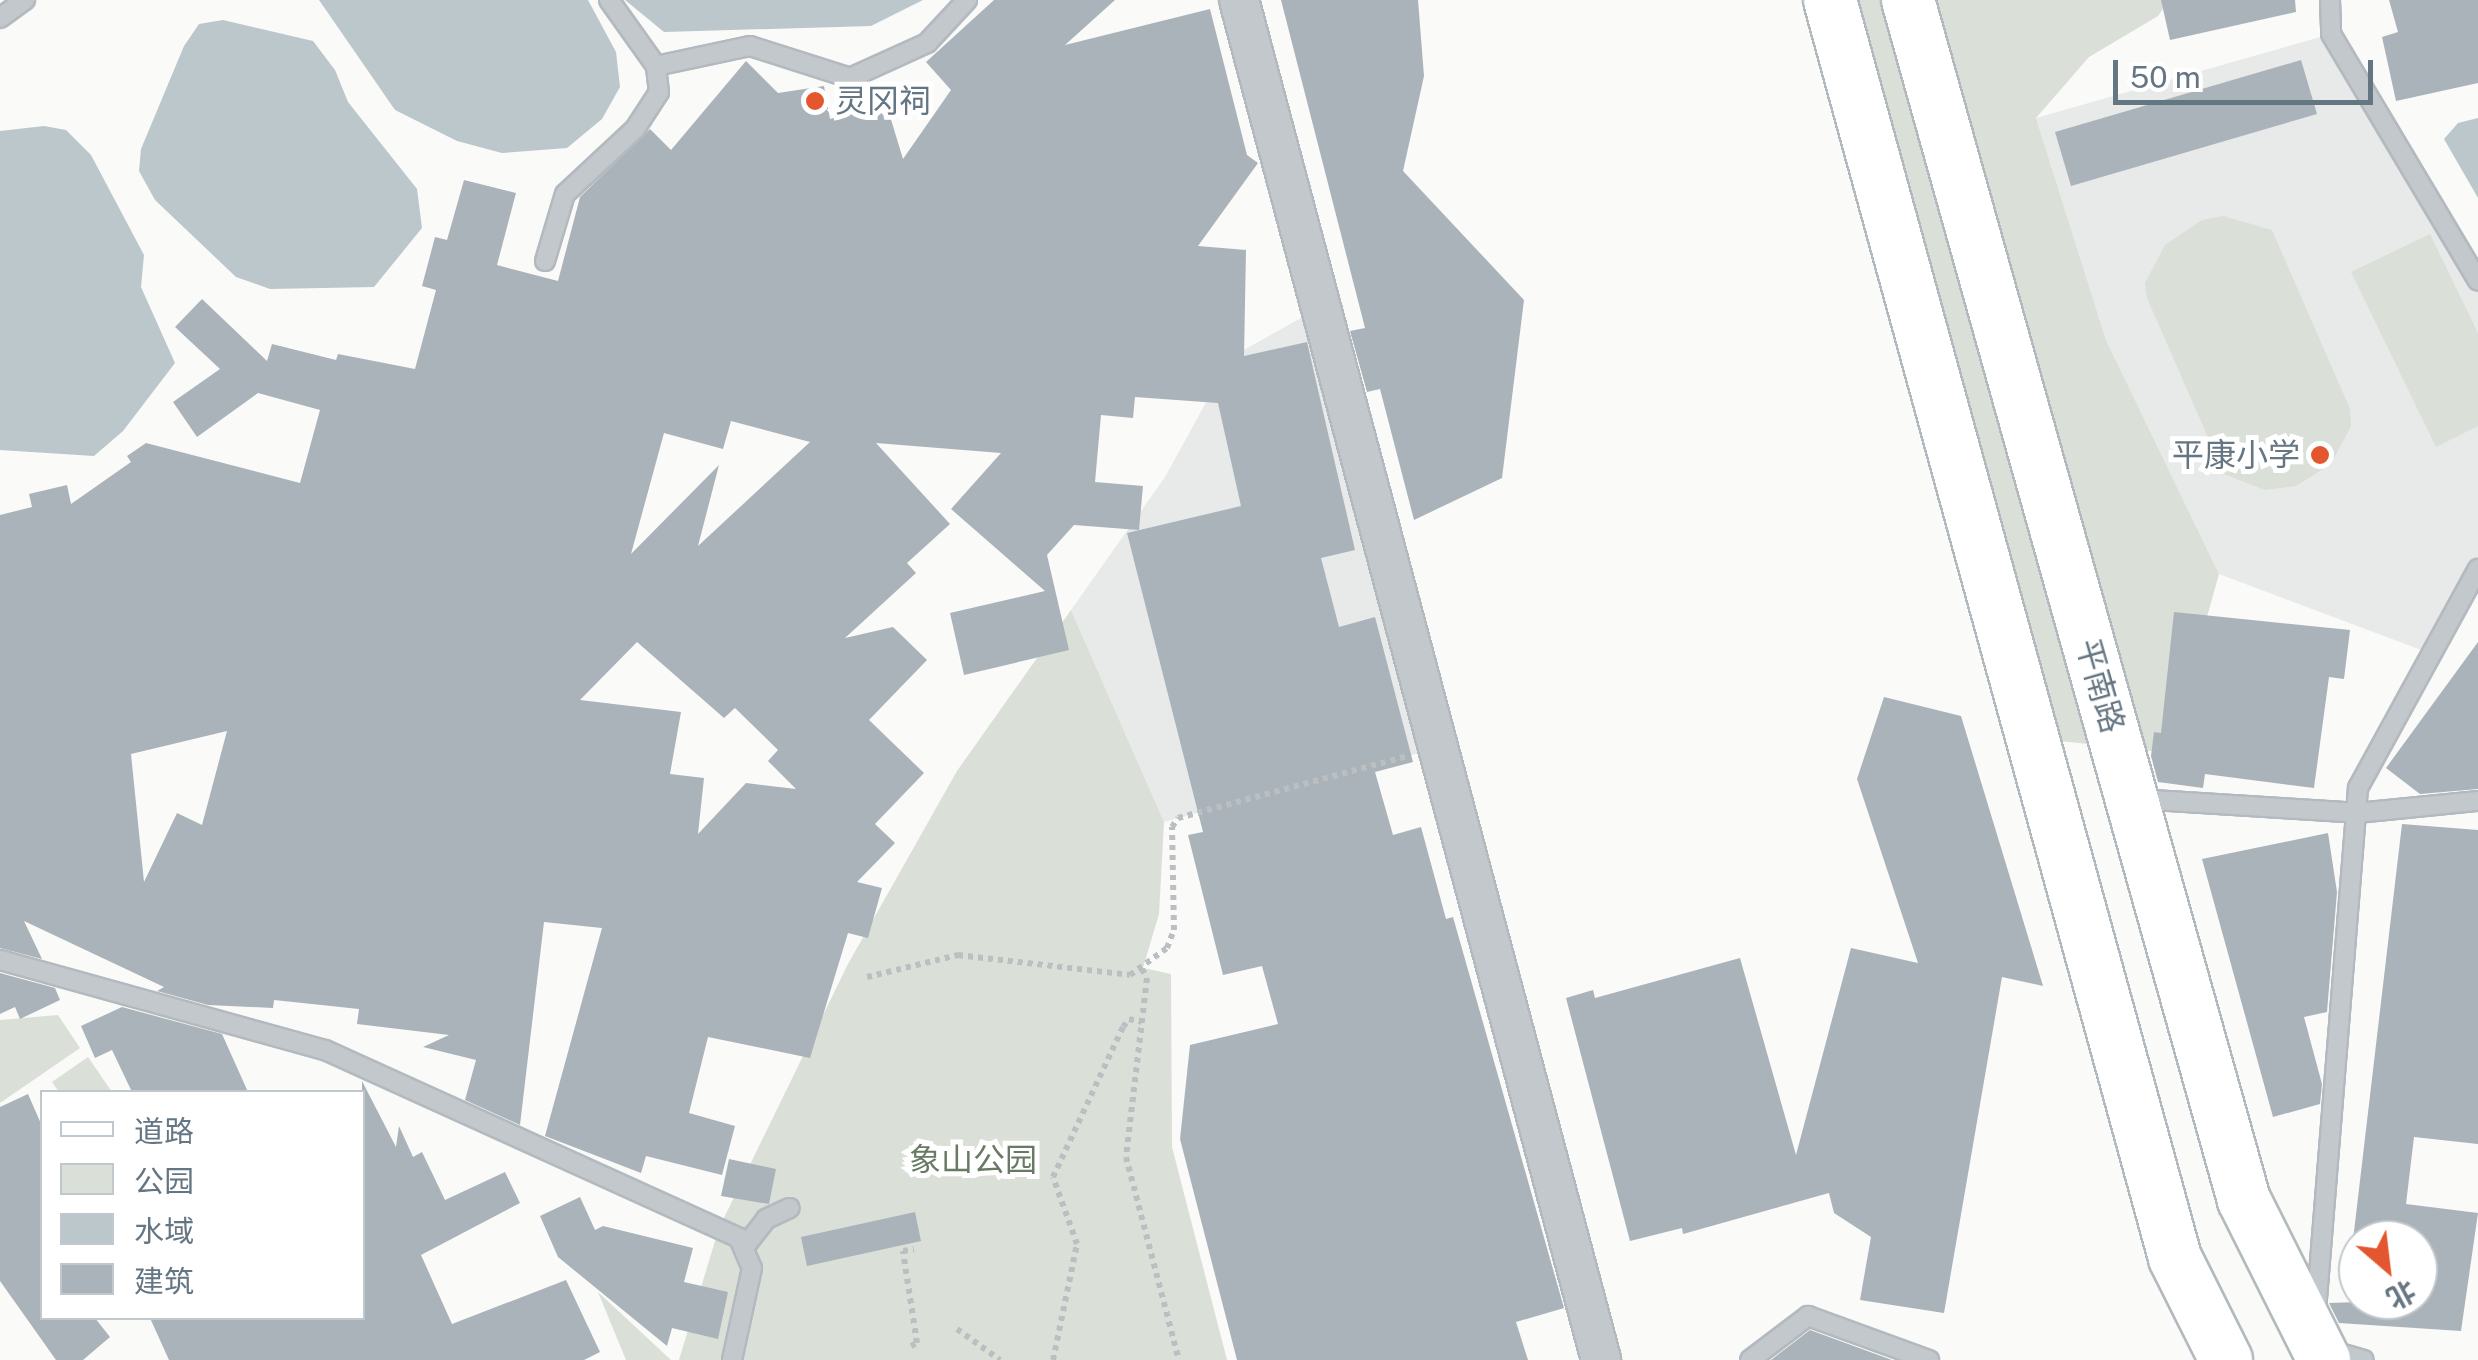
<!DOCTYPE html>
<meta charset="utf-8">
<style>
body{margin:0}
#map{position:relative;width:2478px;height:1360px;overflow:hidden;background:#fafaf8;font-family:"Public Sans","Noto Sans SC",sans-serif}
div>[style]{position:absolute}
.built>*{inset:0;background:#e8e9e9}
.green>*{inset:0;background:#dadfd7}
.water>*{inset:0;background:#bbc7cb}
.building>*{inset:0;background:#aab3b9}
.path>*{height:6px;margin-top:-3px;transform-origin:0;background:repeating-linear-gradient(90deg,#bbbfc2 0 5px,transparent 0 10px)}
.roads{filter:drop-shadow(2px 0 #b3babf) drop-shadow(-2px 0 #b3babf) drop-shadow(0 2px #b3babf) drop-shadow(0 -2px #b3babf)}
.service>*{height:18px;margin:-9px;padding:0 9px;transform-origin:9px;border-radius:9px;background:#c3c8cc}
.minor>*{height:38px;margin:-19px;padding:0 19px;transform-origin:19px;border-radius:19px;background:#c3c8cc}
.secondary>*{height:52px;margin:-26px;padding:0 26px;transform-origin:26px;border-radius:26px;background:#fff}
.dots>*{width:28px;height:28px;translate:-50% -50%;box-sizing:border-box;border:5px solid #fff;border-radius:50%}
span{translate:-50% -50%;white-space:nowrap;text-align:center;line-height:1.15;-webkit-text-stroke:10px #fff;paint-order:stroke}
.poi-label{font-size:32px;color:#657683}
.left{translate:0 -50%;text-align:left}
.right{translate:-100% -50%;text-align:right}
.street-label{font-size:32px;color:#657683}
.park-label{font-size:32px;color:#687a64}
.legend{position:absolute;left:40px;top:1090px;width:325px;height:230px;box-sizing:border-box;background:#fff;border:2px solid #c1c8cd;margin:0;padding:12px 18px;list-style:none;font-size:30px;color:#657683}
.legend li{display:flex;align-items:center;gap:20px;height:50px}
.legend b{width:50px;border:2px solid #c1c8cd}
.north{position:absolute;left:2338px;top:1220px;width:100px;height:100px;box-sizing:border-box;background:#fff;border:2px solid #c1c8cd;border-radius:50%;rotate:152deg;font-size:28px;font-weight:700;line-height:40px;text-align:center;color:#657683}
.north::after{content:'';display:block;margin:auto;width:35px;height:45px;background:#e4572e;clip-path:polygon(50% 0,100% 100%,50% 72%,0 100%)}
.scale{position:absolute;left:2113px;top:60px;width:260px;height:45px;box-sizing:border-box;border:5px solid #657683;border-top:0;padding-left:12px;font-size:30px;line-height:35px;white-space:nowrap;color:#657683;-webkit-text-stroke:8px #fff;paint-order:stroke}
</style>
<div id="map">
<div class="built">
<div style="clip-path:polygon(2331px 34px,2478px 281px,2478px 569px,2432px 654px,2219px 574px,2106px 340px,2036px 118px)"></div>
<div style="clip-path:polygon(1319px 308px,1438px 748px,1164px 822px,1071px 610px,1165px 477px,1231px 357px)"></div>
</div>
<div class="green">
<div style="clip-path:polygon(1830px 0,2169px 0,2158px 16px,2089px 57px,2036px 118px,2106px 340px,2219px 574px,2169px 753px,2033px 738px)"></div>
<div style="clip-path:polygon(2223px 216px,2272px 230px,2350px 409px,2351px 426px,2331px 464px,2296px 486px,2265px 490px,2224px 474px,2147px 298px,2145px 283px,2165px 245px,2202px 220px)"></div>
<div style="clip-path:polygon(2430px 234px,2478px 333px,2478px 426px,2436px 447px,2351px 272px)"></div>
<div style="clip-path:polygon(1071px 610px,1164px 822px,1159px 914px,1143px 968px,1171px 974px,1172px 1147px,1227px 1360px,679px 1360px,719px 1228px,848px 964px,957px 771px)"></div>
<div style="clip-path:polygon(58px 1015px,80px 1048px,0 1103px,0 1020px)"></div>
<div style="clip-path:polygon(88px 1057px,112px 1092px,59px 1092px,52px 1082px)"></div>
<div style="clip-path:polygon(598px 1292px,671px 1360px,626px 1360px)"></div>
</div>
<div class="water">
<div style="clip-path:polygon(319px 0,588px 0,616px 52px,620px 87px,602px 119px,567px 148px,502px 153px,457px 141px,395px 110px)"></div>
<div style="clip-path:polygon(625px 0,923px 0,871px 26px,664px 32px)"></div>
<div style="clip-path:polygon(223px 20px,313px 41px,335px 70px,348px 102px,417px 189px,422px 228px,374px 287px,270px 289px,236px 277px,155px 200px,139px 171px,141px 149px,184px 46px,199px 24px)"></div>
<div style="clip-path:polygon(2478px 118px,2478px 198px,2444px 139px,2458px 123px)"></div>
<div style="clip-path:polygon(44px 126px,66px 130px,91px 155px,144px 255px,141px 287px,175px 363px,123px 431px,94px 456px,0 450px,0 131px)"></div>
</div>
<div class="building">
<div style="clip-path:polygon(evenodd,994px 0,1115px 0,1065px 45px,1210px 9px,1247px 155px,1258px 163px,1198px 246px,1246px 250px,1244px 356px,1307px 342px,1355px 550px,1321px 558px,1339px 627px,1375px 617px,1413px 762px,1375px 772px,1393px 835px,1421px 827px,1446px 919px,1453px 917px,1564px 1308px,1516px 1322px,1528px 1360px,1237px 1360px,1180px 1139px,1190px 1045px,1278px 1024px,1262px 966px,1223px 975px,1188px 835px,1203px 832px,1127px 533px,1241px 506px,1218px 403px,1135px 397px,1133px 418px,1101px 415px,1095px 482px,1143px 486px,1139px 530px,1074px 525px,1047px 555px,1069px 650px,964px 675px,950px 613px,1045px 591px,951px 509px,1001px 453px,876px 443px,950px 524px,907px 563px,916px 573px,845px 638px,893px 627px,927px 660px,869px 720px,924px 773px,875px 824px,895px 843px,857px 882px,882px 888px,868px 938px,848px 933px,810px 1058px,708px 1037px,689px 1113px,735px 1126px,722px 1175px,646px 1156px,641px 1173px,545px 1136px,602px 928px,544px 922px,520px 1125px,465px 1100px,476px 1060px,423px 1047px,449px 1035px,357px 1024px,359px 1009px,274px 1000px,273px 1008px,208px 1005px,157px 991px,164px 987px,24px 921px,42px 959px,0 948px,0 515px,32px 507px,29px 494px,67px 485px,71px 504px,131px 462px,127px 456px,146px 443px,300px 483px,320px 410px,258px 393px,197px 437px,173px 402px,220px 369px,175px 327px,202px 299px,267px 361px,272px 344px,336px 360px,338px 354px,415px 369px,436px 290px,422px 286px,435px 237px,447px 240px,464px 180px,516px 193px,497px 265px,558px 281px,580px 197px,650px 129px,671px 150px,746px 61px,778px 93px,824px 86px,830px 119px,886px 103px,903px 159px,951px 90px,926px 62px,994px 0,731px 421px,810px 442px,698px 546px,719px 465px,631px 554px,664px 433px,723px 449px,731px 421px,994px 0,637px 642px,724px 718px,735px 708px,778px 750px,768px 761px,796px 789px,746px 783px,698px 834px,704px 778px,670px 774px,681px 712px,580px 700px,637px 642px,994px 0,227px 731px,202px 825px,177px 813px,144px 882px,131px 754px,227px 731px)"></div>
<div style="clip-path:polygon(1281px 0,1418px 0,1424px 76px,1403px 171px,1524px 300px,1502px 478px,1414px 520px,1380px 389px,1367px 392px,1350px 331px,1365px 328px)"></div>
<div style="clip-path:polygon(2161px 0,2295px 0,2296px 12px,2170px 40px)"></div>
<div style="clip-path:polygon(2389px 0,2478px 0,2478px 83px,2396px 101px,2382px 37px,2398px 32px)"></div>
<div style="clip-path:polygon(2301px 60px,2317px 114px,2071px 186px,2055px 132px)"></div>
<div style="clip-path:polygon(2174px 612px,2350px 630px,2344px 679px,2329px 677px,2314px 788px,2205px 774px,2203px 788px,2158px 782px,2151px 756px,2154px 732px,2161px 733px)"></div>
<div style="clip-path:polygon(2478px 642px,2478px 789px,2420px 794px,2386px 768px)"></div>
<div style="clip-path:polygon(1884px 697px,1961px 716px,2043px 986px,2002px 977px,1944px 1313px,1860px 1300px,1871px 1237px,1834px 1213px,1829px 1193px,1683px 1234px,1682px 1228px,1630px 1241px,1566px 998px,1593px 990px,1595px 998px,1740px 958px,1796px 1155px,1851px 948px,1918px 963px,1857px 779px)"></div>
<div style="clip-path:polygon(2402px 824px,2478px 830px,2478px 1144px,2414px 1137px,2406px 1204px,2478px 1213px,2461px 1331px,2339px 1323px,2329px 1303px,2418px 1300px,2418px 1240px,2353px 1240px)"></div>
<div style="clip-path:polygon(2328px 833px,2337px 892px,2327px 1012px,2304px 1017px,2322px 1084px,2320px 1104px,2273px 1117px,2202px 859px)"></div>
<div style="clip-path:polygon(0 973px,55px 988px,60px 1000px,20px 1019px,15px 1007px,0 1014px)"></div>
<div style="clip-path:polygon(122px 1007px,222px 1034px,248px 1092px,132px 1092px,112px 1050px,95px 1058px,81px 1026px)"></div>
<div style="clip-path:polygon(362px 1081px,396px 1147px,399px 1126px,413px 1157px,422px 1152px,445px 1200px,505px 1172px,520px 1203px,421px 1255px,452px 1324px,566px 1280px,600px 1352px,584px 1360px,169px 1360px,150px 1318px,362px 1318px)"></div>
<div style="clip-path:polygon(28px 1094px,42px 1126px,42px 1318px,95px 1318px,110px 1337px,83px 1360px,56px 1360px,0 1281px,0 1107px)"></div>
<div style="clip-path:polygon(729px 1159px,776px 1169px,769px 1204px,721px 1196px)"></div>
<div style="clip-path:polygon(580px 1197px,595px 1230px,603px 1226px,693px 1248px,684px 1282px,728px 1292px,718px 1339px,672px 1328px,667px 1346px,558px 1257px,540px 1216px)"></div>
<div style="clip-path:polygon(915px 1212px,921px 1241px,807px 1266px,801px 1237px)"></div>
<div style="clip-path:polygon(1810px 1330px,1892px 1360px,1771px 1360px)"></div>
</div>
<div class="path">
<div style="left:1142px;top:969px;width:10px;rotate:61deg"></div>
<div style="left:1147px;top:978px;width:180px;rotate:96.7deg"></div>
<div style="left:1126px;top:1157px;width:210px;rotate:75.4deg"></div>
<div style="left:867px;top:977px;width:94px;rotate:-13.6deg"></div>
<div style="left:958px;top:955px;width:173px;rotate:6.6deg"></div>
<div style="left:1130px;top:975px;width:46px;rotate:-36.1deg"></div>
<div style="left:1167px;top:948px;width:19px;rotate:-69deg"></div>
<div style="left:1174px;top:930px;width:103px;rotate:-91.1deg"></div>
<div style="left:1172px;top:827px;width:11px;rotate:-56deg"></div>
<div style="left:1178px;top:818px;width:237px;rotate:-15.1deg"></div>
<div style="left:957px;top:1329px;width:53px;rotate:35.8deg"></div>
<div style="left:911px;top:1346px;width:7px;rotate:-27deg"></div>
<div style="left:917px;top:1343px;width:93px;rotate:-98.7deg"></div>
<div style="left:903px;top:1251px;width:11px;rotate:-10deg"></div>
<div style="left:1053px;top:1360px;width:118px;rotate:-78.3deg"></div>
<div style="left:1077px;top:1244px;width:71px;rotate:-109.7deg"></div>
<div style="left:1053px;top:1177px;width:166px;rotate:-65deg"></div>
<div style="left:1123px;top:1027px;width:10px;rotate:-53deg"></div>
<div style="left:1129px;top:1019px;width:13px;rotate:13deg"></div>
</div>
<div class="roads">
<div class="service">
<div style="left:609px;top:0;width:81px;rotate:54.5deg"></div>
<div style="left:656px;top:66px;width:96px;rotate:-12deg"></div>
<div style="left:750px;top:46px;width:105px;rotate:17.7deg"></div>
<div style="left:850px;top:78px;width:85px;rotate:-24.4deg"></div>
<div style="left:927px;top:43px;width:59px;rotate:-47.1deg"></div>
<div style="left:2330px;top:0;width:34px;rotate:88deg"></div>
<div style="left:2331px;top:34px;width:287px;rotate:59.2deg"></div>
<div style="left:0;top:18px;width:31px;rotate:-36deg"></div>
<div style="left:545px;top:261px;width:70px;rotate:-73.4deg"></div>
<div style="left:565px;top:194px;width:96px;rotate:-42.9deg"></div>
<div style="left:635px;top:129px;width:44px;rotate:-57deg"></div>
<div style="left:659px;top:92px;width:26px;rotate:-97deg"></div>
<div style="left:2137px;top:799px;width:220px;rotate:3.6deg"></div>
<div style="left:2357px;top:813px;width:122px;rotate:-5.7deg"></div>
<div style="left:0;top:960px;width:337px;rotate:15.5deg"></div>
<div style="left:325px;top:1050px;width:455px;rotate:24.4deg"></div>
<div style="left:739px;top:1238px;width:33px;rotate:67deg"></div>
<div style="left:752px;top:1268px;width:94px;rotate:102.3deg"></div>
<div style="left:746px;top:1245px;width:33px;rotate:-52deg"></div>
<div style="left:766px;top:1219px;width:26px;rotate:-25deg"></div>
<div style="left:2316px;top:1311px;width:525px;rotate:-85.41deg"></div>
<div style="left:2358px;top:788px;width:250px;rotate:-61.3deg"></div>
<div style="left:2329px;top:1350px;width:36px;rotate:16deg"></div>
<div style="left:1750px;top:1360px;width:73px;rotate:-37.2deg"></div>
<div style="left:1808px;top:1316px;width:129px;rotate:20deg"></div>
</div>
<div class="minor">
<div style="left:1239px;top:0;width:1407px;rotate:75.09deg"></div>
</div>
<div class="secondary">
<div style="left:1830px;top:0;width:1304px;rotate:74.66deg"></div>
<div style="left:2175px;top:1258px;width:114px;rotate:63.4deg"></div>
<div style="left:1908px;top:0;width:1246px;rotate:74.36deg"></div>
<div style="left:2244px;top:1200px;width:179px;rotate:63.4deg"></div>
</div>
</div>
<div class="dots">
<div style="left:815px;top:101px;background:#e4572e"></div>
<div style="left:2320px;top:455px;background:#e4572e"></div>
</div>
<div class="poi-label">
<span class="left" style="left:835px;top:101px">灵冈祠</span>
<span class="right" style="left:2300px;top:455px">平康小学</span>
</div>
<div class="street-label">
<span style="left:2100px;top:686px;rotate:74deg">平南路</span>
</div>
<div class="park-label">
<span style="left:973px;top:1160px">象山公园</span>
</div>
<ul class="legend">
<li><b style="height:12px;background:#fff"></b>道路</li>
<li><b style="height:28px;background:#dadfd7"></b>公园</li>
<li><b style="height:28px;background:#bbc7cb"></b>水域</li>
<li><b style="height:28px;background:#aab3b9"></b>建筑</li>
</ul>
<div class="north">北</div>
<div class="scale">50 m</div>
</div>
